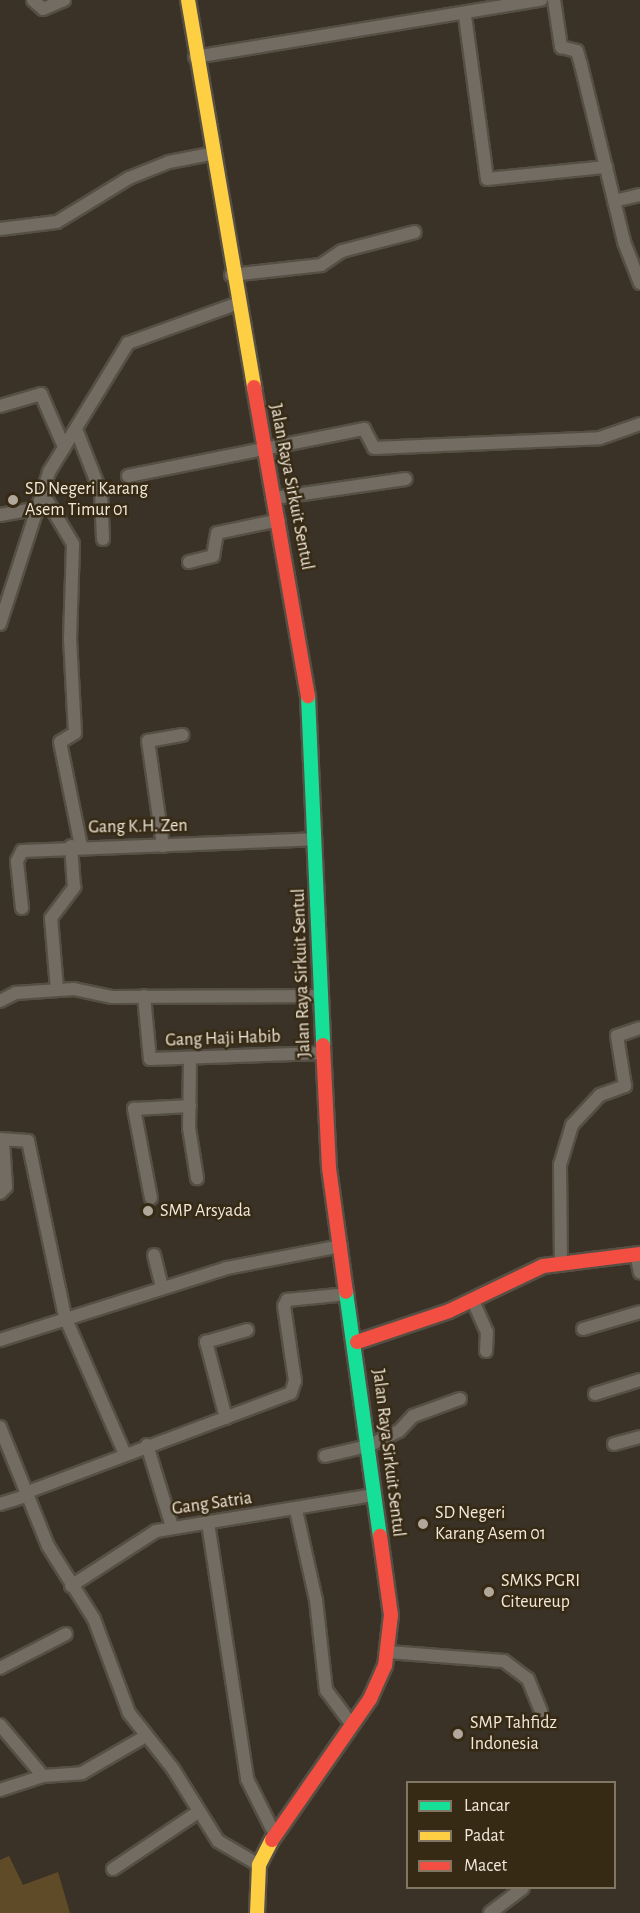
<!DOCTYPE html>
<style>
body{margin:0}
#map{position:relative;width:640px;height:1913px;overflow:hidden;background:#3a3226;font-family:"Alegreya Sans",sans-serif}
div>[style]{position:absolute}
.green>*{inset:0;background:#604b28}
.roads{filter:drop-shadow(2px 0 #564f44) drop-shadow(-2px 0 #564f44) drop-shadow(0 2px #564f44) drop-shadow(0 -2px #564f44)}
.street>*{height:12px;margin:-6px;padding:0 6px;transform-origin:6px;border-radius:6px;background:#726c63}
.fast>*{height:14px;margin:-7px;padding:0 7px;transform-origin:7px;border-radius:7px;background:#16e098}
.slow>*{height:14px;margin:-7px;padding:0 7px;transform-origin:7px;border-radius:7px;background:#ffcf43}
.jam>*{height:14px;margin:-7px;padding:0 7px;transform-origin:7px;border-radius:7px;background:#f24e42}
.dots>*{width:16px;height:16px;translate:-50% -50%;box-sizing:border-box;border:3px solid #372a14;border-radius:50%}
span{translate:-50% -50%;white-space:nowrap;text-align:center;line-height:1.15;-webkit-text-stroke:5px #372a14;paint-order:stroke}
.street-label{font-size:18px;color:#f1e8da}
.poi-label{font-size:18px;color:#f1e8da}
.left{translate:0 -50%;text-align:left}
.legend{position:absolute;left:406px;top:1781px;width:210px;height:108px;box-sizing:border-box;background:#372a14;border:2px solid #817663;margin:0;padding:8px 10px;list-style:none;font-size:18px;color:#f1e8da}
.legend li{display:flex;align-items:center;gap:12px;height:30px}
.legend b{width:30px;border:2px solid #817663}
</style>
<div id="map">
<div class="green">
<div style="clip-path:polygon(9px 1856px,23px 1885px,58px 1872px,70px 1913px,0 1913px,0 1860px)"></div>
</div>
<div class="roads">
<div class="street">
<div style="left:33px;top:0;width:13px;rotate:42deg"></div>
<div style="left:43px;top:9px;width:23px;rotate:-23deg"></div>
<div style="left:554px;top:0;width:48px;rotate:81.5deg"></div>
<div style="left:561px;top:47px;width:16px;rotate:14deg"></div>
<div style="left:577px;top:51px;width:15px;rotate:74deg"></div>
<div style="left:581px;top:65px;width:182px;rotate:76.3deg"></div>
<div style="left:624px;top:242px;width:44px;rotate:68.7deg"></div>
<div style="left:465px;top:16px;width:164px;rotate:82.3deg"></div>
<div style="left:487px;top:179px;width:120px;rotate:-5.8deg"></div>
<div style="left:195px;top:57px;width:351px;rotate:-9.4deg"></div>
<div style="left:614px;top:201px;width:27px;rotate:-13deg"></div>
<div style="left:0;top:229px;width:57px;rotate:-7deg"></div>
<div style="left:57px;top:222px;width:84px;rotate:-31.4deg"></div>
<div style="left:129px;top:178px;width:43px;rotate:-21.8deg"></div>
<div style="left:169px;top:162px;width:42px;rotate:-11deg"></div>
<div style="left:231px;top:275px;width:91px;rotate:-6.3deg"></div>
<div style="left:321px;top:265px;width:25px;rotate:-34deg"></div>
<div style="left:342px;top:251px;width:75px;rotate:-14.6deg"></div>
<div style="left:0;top:406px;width:43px;rotate:-16.3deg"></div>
<div style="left:41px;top:394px;width:58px;rotate:66.5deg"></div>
<div style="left:76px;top:429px;width:69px;rotate:68.7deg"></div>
<div style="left:101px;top:493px;width:46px;rotate:87.5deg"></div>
<div style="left:128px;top:476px;width:241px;rotate:-11.3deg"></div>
<div style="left:364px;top:429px;width:21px;rotate:62deg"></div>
<div style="left:374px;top:448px;width:226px;rotate:-2.5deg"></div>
<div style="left:600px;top:438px;width:42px;rotate:-19.3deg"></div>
<div style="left:42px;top:492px;width:61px;rotate:59.2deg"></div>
<div style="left:73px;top:544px;width:94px;rotate:91.8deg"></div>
<div style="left:70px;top:638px;width:95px;rotate:87deg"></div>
<div style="left:75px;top:733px;width:17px;rotate:149deg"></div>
<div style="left:60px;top:742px;width:106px;rotate:78.6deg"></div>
<div style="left:275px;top:498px;width:132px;rotate:-8.3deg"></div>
<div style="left:0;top:515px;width:39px;rotate:-10deg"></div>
<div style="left:189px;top:562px;width:25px;rotate:-14deg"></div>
<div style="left:213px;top:556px;width:23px;rotate:-80deg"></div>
<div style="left:217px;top:533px;width:63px;rotate:-11.8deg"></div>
<div style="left:0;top:624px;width:160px;rotate:-72.1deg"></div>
<div style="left:49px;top:472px;width:151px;rotate:-58.5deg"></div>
<div style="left:128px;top:343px;width:115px;rotate:-19.9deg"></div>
<div style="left:163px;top:846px;width:106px;rotate:-98.1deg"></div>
<div style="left:148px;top:741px;width:35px;rotate:-10deg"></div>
<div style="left:22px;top:908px;width:47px;rotate:-96.1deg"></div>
<div style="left:17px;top:861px;width:11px;rotate:-63deg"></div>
<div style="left:22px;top:851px;width:293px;rotate:-2.3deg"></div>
<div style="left:57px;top:989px;width:71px;rotate:-94.8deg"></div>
<div style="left:51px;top:918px;width:39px;rotate:-53deg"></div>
<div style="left:74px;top:887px;width:41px;rotate:-94.2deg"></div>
<div style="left:144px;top:996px;width:63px;rotate:84.6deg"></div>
<div style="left:150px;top:1059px;width:173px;rotate:-2deg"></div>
<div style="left:0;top:1001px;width:18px;rotate:-27deg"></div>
<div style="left:16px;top:993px;width:58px;rotate:-3.9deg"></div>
<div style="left:74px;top:989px;width:39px;rotate:12deg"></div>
<div style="left:112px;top:997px;width:209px;rotate:-0.3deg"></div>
<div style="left:190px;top:1060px;width:68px;rotate:90.8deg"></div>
<div style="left:189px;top:1128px;width:51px;rotate:80.9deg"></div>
<div style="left:0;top:1139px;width:28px;rotate:4deg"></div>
<div style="left:28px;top:1141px;width:180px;rotate:78.1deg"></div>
<div style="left:65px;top:1317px;width:147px;rotate:66.4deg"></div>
<div style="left:0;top:1193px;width:8px;rotate:-45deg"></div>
<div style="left:6px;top:1187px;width:47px;rotate:-93.7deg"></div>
<div style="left:151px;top:1198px;width:91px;rotate:-100.8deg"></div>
<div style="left:134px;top:1109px;width:56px;rotate:-3.1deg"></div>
<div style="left:636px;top:1254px;width:19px;rotate:78deg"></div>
<div style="left:154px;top:1255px;width:33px;rotate:76deg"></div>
<div style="left:561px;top:1261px;width:96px;rotate:-90.6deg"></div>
<div style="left:560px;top:1165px;width:42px;rotate:-73.3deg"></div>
<div style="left:572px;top:1125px;width:41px;rotate:-47deg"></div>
<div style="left:600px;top:1095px;width:27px;rotate:-20deg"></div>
<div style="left:625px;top:1086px;width:51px;rotate:-99.1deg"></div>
<div style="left:617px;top:1036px;width:24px;rotate:-19deg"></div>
<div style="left:473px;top:1301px;width:34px;rotate:66deg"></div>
<div style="left:487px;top:1332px;width:19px;rotate:93deg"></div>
<div style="left:583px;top:1329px;width:59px;rotate:-16.6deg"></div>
<div style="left:0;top:1340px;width:238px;rotate:-17.6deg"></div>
<div style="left:227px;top:1268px;width:116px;rotate:-10.9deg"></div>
<div style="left:595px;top:1394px;width:47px;rotate:-17.3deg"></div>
<div style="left:226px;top:1418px;width:79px;rotate:-104.7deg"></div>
<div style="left:206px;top:1342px;width:43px;rotate:-16.3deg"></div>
<div style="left:0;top:1427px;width:128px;rotate:68deg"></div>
<div style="left:48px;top:1546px;width:86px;rotate:57.8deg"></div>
<div style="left:94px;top:1619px;width:100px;rotate:69.6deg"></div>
<div style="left:129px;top:1713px;width:71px;rotate:51.8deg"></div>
<div style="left:173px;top:1769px;width:85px;rotate:58deg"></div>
<div style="left:218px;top:1841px;width:48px;rotate:30.3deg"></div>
<div style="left:614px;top:1444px;width:27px;rotate:-15deg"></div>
<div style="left:147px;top:1445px;width:86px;rotate:73deg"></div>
<div style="left:325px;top:1456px;width:44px;rotate:-13.1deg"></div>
<div style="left:368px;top:1446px;width:34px;rotate:-26deg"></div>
<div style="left:399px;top:1431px;width:21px;rotate:-47deg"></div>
<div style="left:413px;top:1416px;width:50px;rotate:-19.9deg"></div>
<div style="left:25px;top:1493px;width:284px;rotate:-20.6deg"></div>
<div style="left:291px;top:1393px;width:13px;rotate:-72deg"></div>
<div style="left:295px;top:1381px;width:76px;rotate:-98.3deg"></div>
<div style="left:284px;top:1306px;width:7px;rotate:-63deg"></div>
<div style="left:287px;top:1300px;width:61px;rotate:-5.6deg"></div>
<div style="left:0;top:1504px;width:28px;rotate:-17deg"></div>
<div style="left:296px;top:1510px;width:92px;rotate:77.5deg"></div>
<div style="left:316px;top:1600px;width:91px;rotate:83.7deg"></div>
<div style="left:326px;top:1690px;width:44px;rotate:53.4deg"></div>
<div style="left:208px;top:1523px;width:259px;rotate:81.3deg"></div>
<div style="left:247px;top:1779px;width:60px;rotate:63.4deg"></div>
<div style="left:71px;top:1586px;width:101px;rotate:-32.9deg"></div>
<div style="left:156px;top:1531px;width:221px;rotate:-9.4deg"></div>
<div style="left:388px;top:1652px;width:116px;rotate:4.4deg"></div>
<div style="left:504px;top:1661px;width:30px;rotate:37deg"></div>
<div style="left:528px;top:1679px;width:35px;rotate:68deg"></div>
<div style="left:0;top:1668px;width:74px;rotate:-27.3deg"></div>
<div style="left:0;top:1725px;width:67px;rotate:49.9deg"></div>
<div style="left:0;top:1790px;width:45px;rotate:-18deg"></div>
<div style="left:43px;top:1776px;width:39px;rotate:-4deg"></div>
<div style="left:82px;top:1773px;width:72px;rotate:-30.1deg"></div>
<div style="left:113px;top:1869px;width:102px;rotate:-33.8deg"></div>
<div style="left:490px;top:1913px;width:41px;rotate:-37.1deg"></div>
</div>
<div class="fast">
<div style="left:308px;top:696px;width:349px;rotate:87.5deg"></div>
<div style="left:346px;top:1292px;width:246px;rotate:82.1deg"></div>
</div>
<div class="slow">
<div style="left:188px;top:0;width:393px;rotate:80.3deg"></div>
<div style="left:257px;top:1913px;width:48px;rotate:-87.6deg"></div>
<div style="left:259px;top:1865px;width:28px;rotate:-63deg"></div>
</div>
<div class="jam">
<div style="left:254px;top:387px;width:314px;rotate:80.1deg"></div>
<div style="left:323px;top:1045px;width:123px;rotate:87.2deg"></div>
<div style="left:329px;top:1168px;width:125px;rotate:82.2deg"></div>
<div style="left:357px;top:1342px;width:97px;rotate:-18.6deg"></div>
<div style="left:449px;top:1311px;width:104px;rotate:-25.6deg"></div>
<div style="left:543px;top:1266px;width:98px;rotate:-7.1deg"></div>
<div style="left:272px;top:1840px;width:172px;rotate:-55.2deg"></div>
<div style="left:370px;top:1699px;width:36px;rotate:-66deg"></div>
<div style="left:385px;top:1666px;width:51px;rotate:-83.3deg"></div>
<div style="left:391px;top:1615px;width:80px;rotate:-97.9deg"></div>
</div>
</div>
<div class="dots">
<div style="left:13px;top:500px;background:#b1a89b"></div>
<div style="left:148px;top:1211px;background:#b1a89b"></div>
<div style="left:423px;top:1524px;background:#b1a89b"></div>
<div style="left:489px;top:1592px;background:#b1a89b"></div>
<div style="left:458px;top:1734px;background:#b1a89b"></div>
</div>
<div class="street-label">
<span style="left:291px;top:487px;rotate:79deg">Jalan Raya Sirkuit Sentul</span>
<span style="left:138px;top:827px;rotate:-1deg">Gang K.H. Zen</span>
<span style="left:302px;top:973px;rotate:-92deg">Jalan Raya Sirkuit Sentul</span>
<span style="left:223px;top:1039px;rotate:-2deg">Gang Haji Habib</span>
<span style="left:388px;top:1453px;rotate:83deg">Jalan Raya Sirkuit Sentul</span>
<span style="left:212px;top:1504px;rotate:-8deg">Gang Satria</span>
</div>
<div class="poi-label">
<span class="left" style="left:25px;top:500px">SD Negeri Karang<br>Asem Timur 01</span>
<span class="left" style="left:160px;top:1211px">SMP Arsyada</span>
<span class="left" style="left:435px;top:1524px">SD Negeri<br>Karang Asem 01</span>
<span class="left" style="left:501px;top:1592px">SMKS PGRI<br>Citeureup</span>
<span class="left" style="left:470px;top:1734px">SMP Tahfidz<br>Indonesia</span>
</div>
<ul class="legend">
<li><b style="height:8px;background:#16e098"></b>Lancar</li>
<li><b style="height:8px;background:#ffcf43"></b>Padat</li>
<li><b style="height:8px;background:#f24e42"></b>Macet</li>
</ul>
</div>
